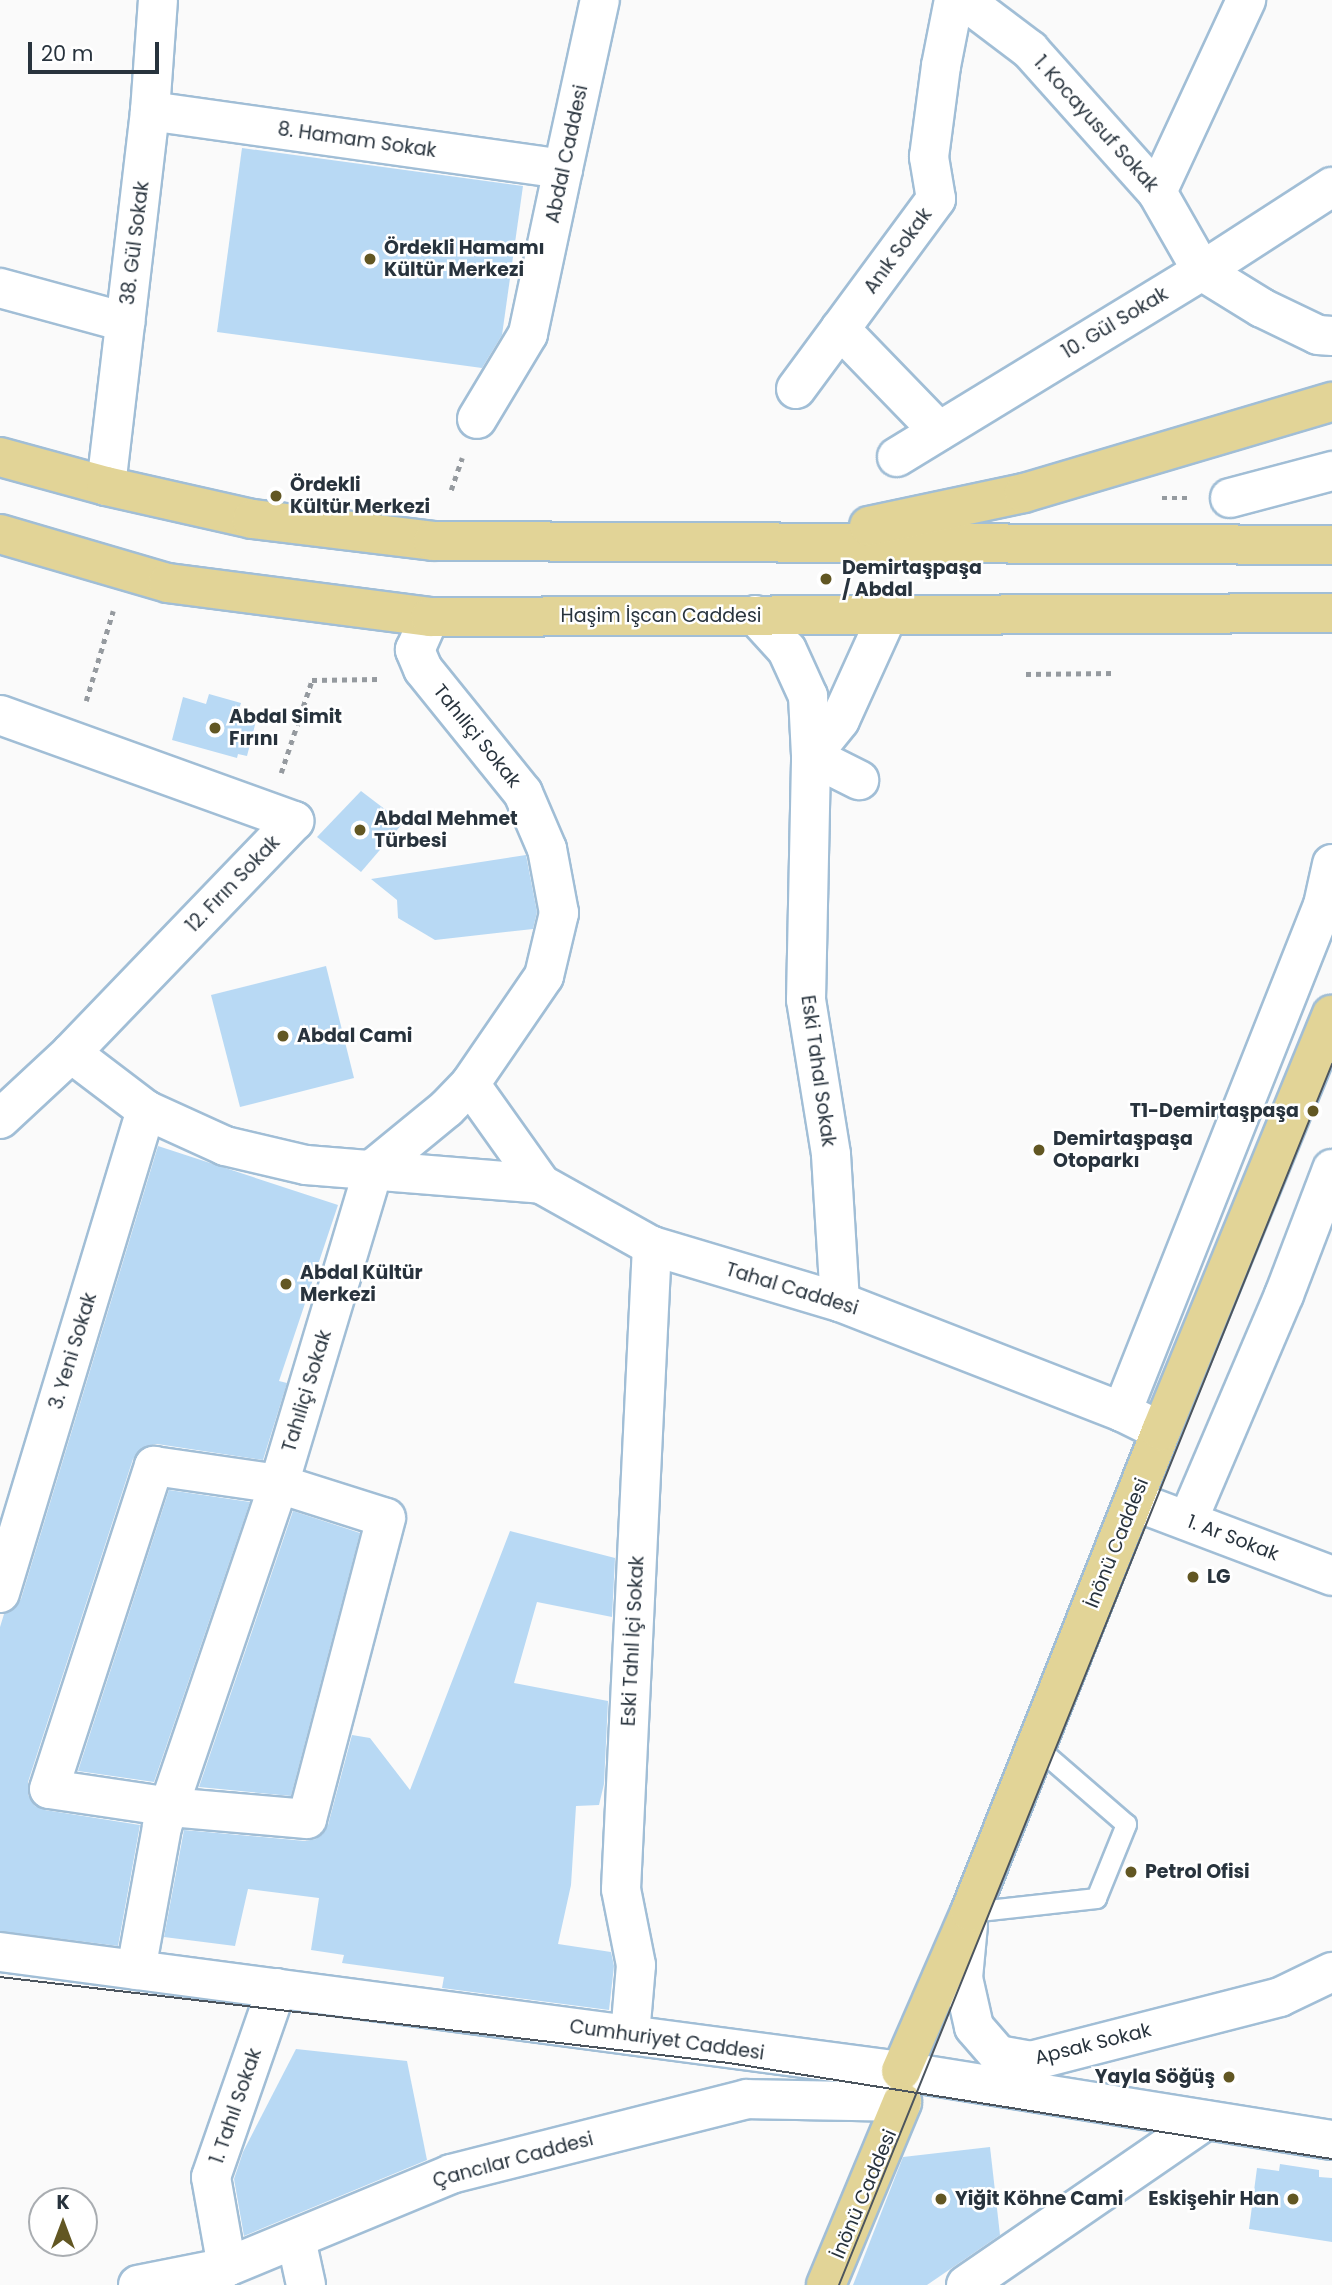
<!DOCTYPE html>
<meta charset="utf-8">
<style>
body{margin:0}
#map{position:relative;width:1332px;height:2285px;overflow:hidden;background:#fafafa;font-family:Poppins,sans-serif}
div>[style]{position:absolute}
.building>*{inset:0;background:#b8d9f4}
.path>*{height:4.5px;margin-top:-2.25px;transform-origin:0;background:repeating-linear-gradient(90deg,#959a9f 0 5px,transparent 0 10px)}
.roads{filter:drop-shadow(2px 0 #a1bed6) drop-shadow(-2px 0 #a1bed6) drop-shadow(0 2px #a1bed6) drop-shadow(0 -2px #a1bed6)}
.lane>*{height:19px;margin:-9.5px;padding:0 9.5px;transform-origin:9.5px;border-radius:9.5px;background:#fff}
.street>*{height:38px;margin:-19px;padding:0 19px;transform-origin:19px;border-radius:19px;background:#fff}
.secondary>*{height:38px;margin:-19px;padding:0 19px;transform-origin:19px;border-radius:19px;background:#fff}
.primary>*{height:38px;margin:-19px;padding:0 19px;transform-origin:19px;border-radius:19px;background:#e2d497}
.tram>*{height:2px;margin:-1px;padding:0 1px;transform-origin:1px;border-radius:1px;background:#4c555e}
.dots>*{width:19px;height:19px;translate:-50% -50%;box-sizing:border-box;border:4px solid #fff;border-radius:50%}
span{translate:-50% -50%;white-space:nowrap;text-align:center;line-height:1.15;-webkit-text-stroke:5px #fff;paint-order:stroke}
.street-label{font-size:19px;color:#28333d}
.poi-label{font-size:19px;color:#28333d;font-weight:700}
.left{translate:0 -50%;text-align:left}
.right{translate:-100% -50%;text-align:right}
.north{position:absolute;left:28px;top:2187px;width:70px;height:70px;box-sizing:border-box;background:#fff;border:2px solid #a9adb1;border-radius:50%;rotate:0deg;font-size:19px;font-weight:700;line-height:28px;text-align:center;color:#28333d}
.north::after{content:'';display:block;margin:auto;width:24px;height:32px;background:#625723;clip-path:polygon(50% 0,100% 100%,50% 72%,0 100%)}
.scale{position:absolute;left:28px;top:42px;width:131px;height:32px;box-sizing:border-box;border:4px solid #28333d;border-top:0;padding-left:9px;font-size:21px;line-height:24px;white-space:nowrap;color:#28333d;-webkit-text-stroke:5px #fff;paint-order:stroke}
</style>
<div id="map">
<div class="building">
<div style="clip-path:polygon(242px 148px,523px 186px,502px 335px,482px 368px,217px 332px)"></div>
<div style="clip-path:polygon(209px 694px,241px 703px,238px 712px,257px 717px,247px 756px,238px 754px,237px 758px,172px 740px,183px 697px,206px 704px)"></div>
<div style="clip-path:polygon(361px 791px,403px 823px,361px 872px,317px 837px)"></div>
<div style="clip-path:polygon(526px 855px,537px 912px,533px 929px,435px 940px,398px 918px,397px 900px,371px 879px)"></div>
<div style="clip-path:polygon(326px 966px,354px 1078px,240px 1107px,211px 995px)"></div>
<div style="clip-path:polygon(158px 1146px,338px 1205px,279px 1381px,287px 1383px,263px 1460px,157px 1444px,146px 1446px,133px 1459px,28px 1782px,28px 1795px,35px 1806px,45px 1810px,140px 1825px,118px 1946px,0 1931px,0 1627px,4px 1614px,14px 1609px,21px 1599px)"></div>
<div style="clip-path:polygon(169px 1490px,250px 1502px,154px 1782px,78px 1771px)"></div>
<div style="clip-path:polygon(293px 1511px,360px 1533px,291px 1796px,199px 1787px)"></div>
<div style="clip-path:polygon(510px 1531px,615px 1558px,612px 1617px,537px 1602px,514px 1683px,608px 1701px,604px 1784px,599px 1805px,576px 1806px,571px 1885px,558px 1944px,611px 1952px,614px 1966px,609px 2010px,442px 1988px,444px 1977px,342px 1963px,344px 1955px,311px 1950px,319px 1898px,248px 1889px,235px 1946px,164px 1937px,184px 1830px,305px 1841px,316px 1839px,328px 1825px,352px 1735px,370px 1738px,410px 1790px)"></div>
<div style="clip-path:polygon(296px 2049px,407px 2061px,427px 2160px,244px 2236px,234px 2179px,243px 2152px)"></div>
<div style="clip-path:polygon(990px 2147px,1000px 2235px,927px 2285px,853px 2285px,903px 2157px)"></div>
<div style="clip-path:polygon(1280px 2164px,1319px 2170px,1319px 2177px,1332px 2178px,1332px 2242px,1249px 2229px,1257px 2168px,1279px 2171px)"></div>
</div>
<div class="path">
<div style="left:451px;top:490px;width:34px;rotate:-71deg"></div>
<div style="left:1162px;top:498px;width:27px"></div>
<div style="left:1026px;top:674px;width:87px;rotate:-0.7deg"></div>
<div style="left:86px;top:701px;width:94px;rotate:-73.3deg"></div>
<div style="left:281px;top:773px;width:98px;rotate:-71.6deg"></div>
<div style="left:312px;top:680px;width:66px;rotate:-0.9deg"></div>
</div>
<div class="roads">
<div class="lane">
<div style="left:970px;top:1912px;width:127px;rotate:-6.3deg"></div>
<div style="left:1096px;top:1898px;width:80px;rotate:-67.9deg"></div>
<div style="left:1126px;top:1824px;width:119px;rotate:-139.1deg"></div>
</div>
<div class="street">
<div style="left:964px;top:0;width:83px;rotate:37.1deg"></div>
<div style="left:1030px;top:50px;width:191px;rotate:48.2deg"></div>
<div style="left:1157px;top:192px;width:91px;rotate:60.3deg"></div>
<div style="left:1202px;top:271px;width:70px;rotate:31.7deg"></div>
<div style="left:1262px;top:308px;width:62px;rotate:25.7deg"></div>
<div style="left:1318px;top:335px;width:14px;rotate:4deg"></div>
<div style="left:150px;top:111px;width:417px;rotate:8deg"></div>
<div style="left:563px;top:169px;width:169px;rotate:102deg"></div>
<div style="left:528px;top:334px;width:99px;rotate:121deg"></div>
<div style="left:1157px;top:192px;width:212px;rotate:-65.1deg"></div>
<div style="left:0;top:288px;width:130px;rotate:15.2deg"></div>
<div style="left:840px;top:329px;width:142px;rotate:45.9deg"></div>
<div style="left:796px;top:389px;width:236px;rotate:-53.6deg"></div>
<div style="left:936px;top:199px;width:43px;rotate:-99.5deg"></div>
<div style="left:929px;top:157px;width:92px;rotate:-82.5deg"></div>
<div style="left:941px;top:66px;width:67px;rotate:-78.9deg"></div>
<div style="left:897px;top:457px;width:357px;rotate:-31.4deg"></div>
<div style="left:1202px;top:271px;width:155px;rotate:-32.9deg"></div>
<div style="left:106px;top:486px;width:378px;rotate:-83.3deg"></div>
<div style="left:150px;top:111px;width:111px;rotate:-85.9deg"></div>
<div style="left:1230px;top:498px;width:106px;rotate:-14.8deg"></div>
<div style="left:755px;top:615px;width:47px;rotate:47.6deg"></div>
<div style="left:787px;top:650px;width:51px;rotate:65.5deg"></div>
<div style="left:808px;top:696px;width:60px;rotate:87.1deg"></div>
<div style="left:0;top:715px;width:313px;rotate:19.8deg"></div>
<div style="left:294px;top:821px;width:322px;rotate:133.9deg"></div>
<div style="left:71px;top:1053px;width:97px;rotate:137.1deg"></div>
<div style="left:811px;top:756px;width:46px;rotate:-51.1deg"></div>
<div style="left:840px;top:720px;width:116px;rotate:-65.6deg"></div>
<div style="left:71px;top:1053px;width:94px;rotate:37.2deg"></div>
<div style="left:146px;top:1110px;width:87px;rotate:24.5deg"></div>
<div style="left:225px;top:1146px;width:83px;rotate:13.2deg"></div>
<div style="left:306px;top:1165px;width:236px;rotate:4.6deg"></div>
<div style="left:470px;top:1084px;width:123px;rotate:54.6deg"></div>
<div style="left:541px;top:1184px;width:127px;rotate:29.2deg"></div>
<div style="left:652px;top:1246px;width:196px;rotate:16.6deg"></div>
<div style="left:840px;top:1302px;width:303px;rotate:21.3deg"></div>
<div style="left:1122px;top:1412px;width:43px;rotate:26deg"></div>
<div style="left:840px;top:1302px;width:148px;rotate:-93.5deg"></div>
<div style="left:831px;top:1154px;width:156px;rotate:-99.2deg"></div>
<div style="left:806px;top:1000px;width:244px;rotate:-88.8deg"></div>
<div style="left:811px;top:756px;width:54px;rotate:26.6deg"></div>
<div style="left:1122px;top:1412px;width:545px;rotate:-68.37deg"></div>
<div style="left:1323px;top:905px;width:42px;rotate:-77.6deg"></div>
<div style="left:154px;top:1466px;width:126px;rotate:8.2deg"></div>
<div style="left:279px;top:1484px;width:112px;rotate:17.6deg"></div>
<div style="left:386px;top:1518px;width:311px;rotate:104.7deg"></div>
<div style="left:307px;top:1819px;width:137px;rotate:-175deg"></div>
<div style="left:171px;top:1807px;width:123px;rotate:-171.6deg"></div>
<div style="left:49px;top:1789px;width:340px;rotate:-72deg"></div>
<div style="left:1134px;top:1501px;width:212px;rotate:20.7deg"></div>
<div style="left:1188px;top:1520px;width:245px;rotate:-66.9deg"></div>
<div style="left:1284px;top:1295px;width:135px;rotate:-69.1deg"></div>
<div style="left:0;top:1593px;width:505px;rotate:-73.18deg"></div>
<div style="left:968px;top:1925px;width:53px;rotate:95.4deg"></div>
<div style="left:963px;top:1978px;width:50px;rotate:77.3deg"></div>
<div style="left:974px;top:2027px;width:37px;rotate:49deg"></div>
<div style="left:998px;top:2055px;width:34px;rotate:10deg"></div>
<div style="left:1031px;top:2061px;width:257px;rotate:-14.4deg"></div>
<div style="left:1280px;top:1997px;width:58px;rotate:-25.7deg"></div>
<div style="left:0;top:1952px;width:909px;rotate:7.52deg"></div>
<div style="left:901px;top:2071px;width:436px;rotate:9.1deg"></div>
<div style="left:136px;top:1970px;width:145px;rotate:-79.7deg"></div>
<div style="left:162px;top:1827px;width:362px;rotate:-71.2deg"></div>
<div style="left:279px;top:1484px;width:330px;rotate:-73.3deg"></div>
<div style="left:374px;top:1168px;width:94px;rotate:-39.4deg"></div>
<div style="left:447px;top:1108px;width:33px;rotate:-46deg"></div>
<div style="left:470px;top:1084px;width:131px;rotate:-55.6deg"></div>
<div style="left:544px;top:976px;width:65px;rotate:-76.6deg"></div>
<div style="left:559px;top:913px;width:65px;rotate:-100.6deg"></div>
<div style="left:547px;top:849px;width:61px;rotate:-113.2deg"></div>
<div style="left:523px;top:793px;width:159px;rotate:-128.9deg"></div>
<div style="left:423px;top:669px;width:21px;rotate:-113deg"></div>
<div style="left:415px;top:650px;width:36px;rotate:-66deg"></div>
<div style="left:630px;top:2035px;width:70px;rotate:-85.1deg"></div>
<div style="left:636px;top:1965px;width:77px;rotate:-101.2deg"></div>
<div style="left:621px;top:1889px;width:644px;rotate:-87.24deg"></div>
<div style="left:296px;top:2239px;width:47px;rotate:77.7deg"></div>
<div style="left:227px;top:2267px;width:91px;rotate:-100.1deg"></div>
<div style="left:211px;top:2177px;width:200px;rotate:-70.8deg"></div>
<div style="left:138px;top:2285px;width:91px;rotate:-11.4deg"></div>
<div style="left:227px;top:2267px;width:243px;rotate:-22.5deg"></div>
<div style="left:451px;top:2174px;width:305px;rotate:-14.2deg"></div>
<div style="left:747px;top:2099px;width:155px;rotate:1.1deg"></div>
<div style="left:966px;top:2285px;width:291px;rotate:-34.5deg"></div>
</div>
<div class="secondary">
<div style="left:563px;top:169px;width:173px;rotate:-77.7deg"></div>
</div>
<div class="primary">
<div style="left:0;top:457px;width:110px;rotate:15.3deg"></div>
<div style="left:106px;top:486px;width:150px;rotate:12.7deg"></div>
<div style="left:252px;top:519px;width:182px;rotate:6.9deg"></div>
<div style="left:433px;top:541px;width:899px;rotate:0.25deg"></div>
<div style="left:869px;top:526px;width:158px;rotate:-12deg"></div>
<div style="left:1024px;top:493px;width:321px;rotate:-16.5deg"></div>
<div style="left:0;top:534px;width:175px;rotate:16.3deg"></div>
<div style="left:168px;top:583px;width:264px;rotate:7.4deg"></div>
<div style="left:430px;top:617px;width:902px;rotate:-0.25deg"></div>
<div style="left:901px;top:2071px;width:173px;rotate:-66.5deg"></div>
<div style="left:970px;top:1912px;width:518px;rotate:-68.34deg"></div>
<div style="left:1161px;top:1431px;width:450px;rotate:-67.7deg"></div>
<div style="left:826px;top:2285px;width:198px;rotate:-67.4deg"></div>
</div>
</div>
<div class="tram">
<div style="left:0;top:1977px;width:734px;rotate:6.73deg"></div>
<div style="left:729px;top:2063px;width:611px;rotate:9.05deg"></div>
<div style="left:839px;top:2285px;width:1317px;rotate:-68.01deg"></div>
</div>
<div class="dots">
<div style="left:370px;top:259px;background:#625723"></div>
<div style="left:276px;top:496px;background:#625723"></div>
<div style="left:826px;top:579px;background:#625723"></div>
<div style="left:215px;top:728px;background:#625723"></div>
<div style="left:360px;top:830px;background:#625723"></div>
<div style="left:283px;top:1036px;background:#625723"></div>
<div style="left:1313px;top:1111px;background:#625723"></div>
<div style="left:1039px;top:1150px;background:#625723"></div>
<div style="left:286px;top:1284px;background:#625723"></div>
<div style="left:1193px;top:1577px;background:#625723"></div>
<div style="left:1131px;top:1872px;background:#625723"></div>
<div style="left:1229px;top:2077px;background:#625723"></div>
<div style="left:941px;top:2199px;background:#625723"></div>
<div style="left:1293px;top:2199px;background:#625723"></div>
</div>
<div class="street-label">
<span style="left:1096px;top:124px;rotate:48deg">1. Kocayusuf Sokak</span>
<span style="left:357px;top:140px;rotate:8deg">8. Hamam Sokak</span>
<span style="left:567px;top:154px;rotate:-78deg">Abdal Caddesi</span>
<span style="left:135px;top:243px;rotate:-83deg">38. Gül Sokak</span>
<span style="left:898px;top:251px;rotate:-54deg">Anık Sokak</span>
<span style="left:1115px;top:323px;rotate:-31deg">10. Gül Sokak</span>
<span style="left:661px;top:616px">Haşim İşcan Caddesi</span>
<span style="left:477px;top:736px;rotate:51deg">Tahıliçi Sokak</span>
<span style="left:233px;top:884px;rotate:-46deg">12. Fırın Sokak</span>
<span style="left:818px;top:1071px;rotate:82deg">Eski Tahal Sokak</span>
<span style="left:792px;top:1289px;rotate:17deg">Tahal Caddesi</span>
<span style="left:73px;top:1351px;rotate:-73deg">3. Yeni Sokak</span>
<span style="left:307px;top:1391px;rotate:-73deg">Tahıliçi Sokak</span>
<span style="left:1233px;top:1538px;rotate:21deg">1. Ar Sokak</span>
<span style="left:1117px;top:1543px;rotate:-68deg">İnönü Caddesi</span>
<span style="left:633px;top:1641px;rotate:-87deg">Eski Tahıl İçi Sokak</span>
<span style="left:667px;top:2040px;rotate:8deg">Cumhuriyet Caddesi</span>
<span style="left:1093px;top:2044px;rotate:-14deg">Apsak Sokak</span>
<span style="left:236px;top:2106px;rotate:-71deg">1. Tahıl Sokak</span>
<span style="left:513px;top:2160px;rotate:-15deg">Çancılar Caddesi</span>
<span style="left:864px;top:2194px;rotate:-67deg">İnönü Caddesi</span>
</div>
<div class="poi-label">
<span class="left" style="left:384px;top:259px">Ördekli Hamamı<br>Kültür Merkezi</span>
<span class="left" style="left:290px;top:496px">Ördekli<br>Kültür Merkezi</span>
<span class="left" style="left:842px;top:579px">Demirtaşpaşa<br>/ Abdal</span>
<span class="left" style="left:229px;top:728px">Abdal Simit<br>Fırını</span>
<span class="left" style="left:374px;top:830px">Abdal Mehmet<br>Türbesi</span>
<span class="left" style="left:297px;top:1036px">Abdal Cami</span>
<span class="right" style="left:1299px;top:1111px">T1-Demirtaşpaşa</span>
<span class="left" style="left:1053px;top:1150px">Demirtaşpaşa<br>Otoparkı</span>
<span class="left" style="left:300px;top:1284px">Abdal Kültür<br>Merkezi</span>
<span class="left" style="left:1207px;top:1577px">LG</span>
<span class="left" style="left:1145px;top:1872px">Petrol Ofisi</span>
<span class="right" style="left:1215px;top:2077px">Yayla Söğüş</span>
<span class="left" style="left:955px;top:2199px">Yiğit Köhne Cami</span>
<span class="right" style="left:1279px;top:2199px">Eskişehir Han</span>
</div>
<div class="north">K</div>
<div class="scale">20 m</div>
</div>
